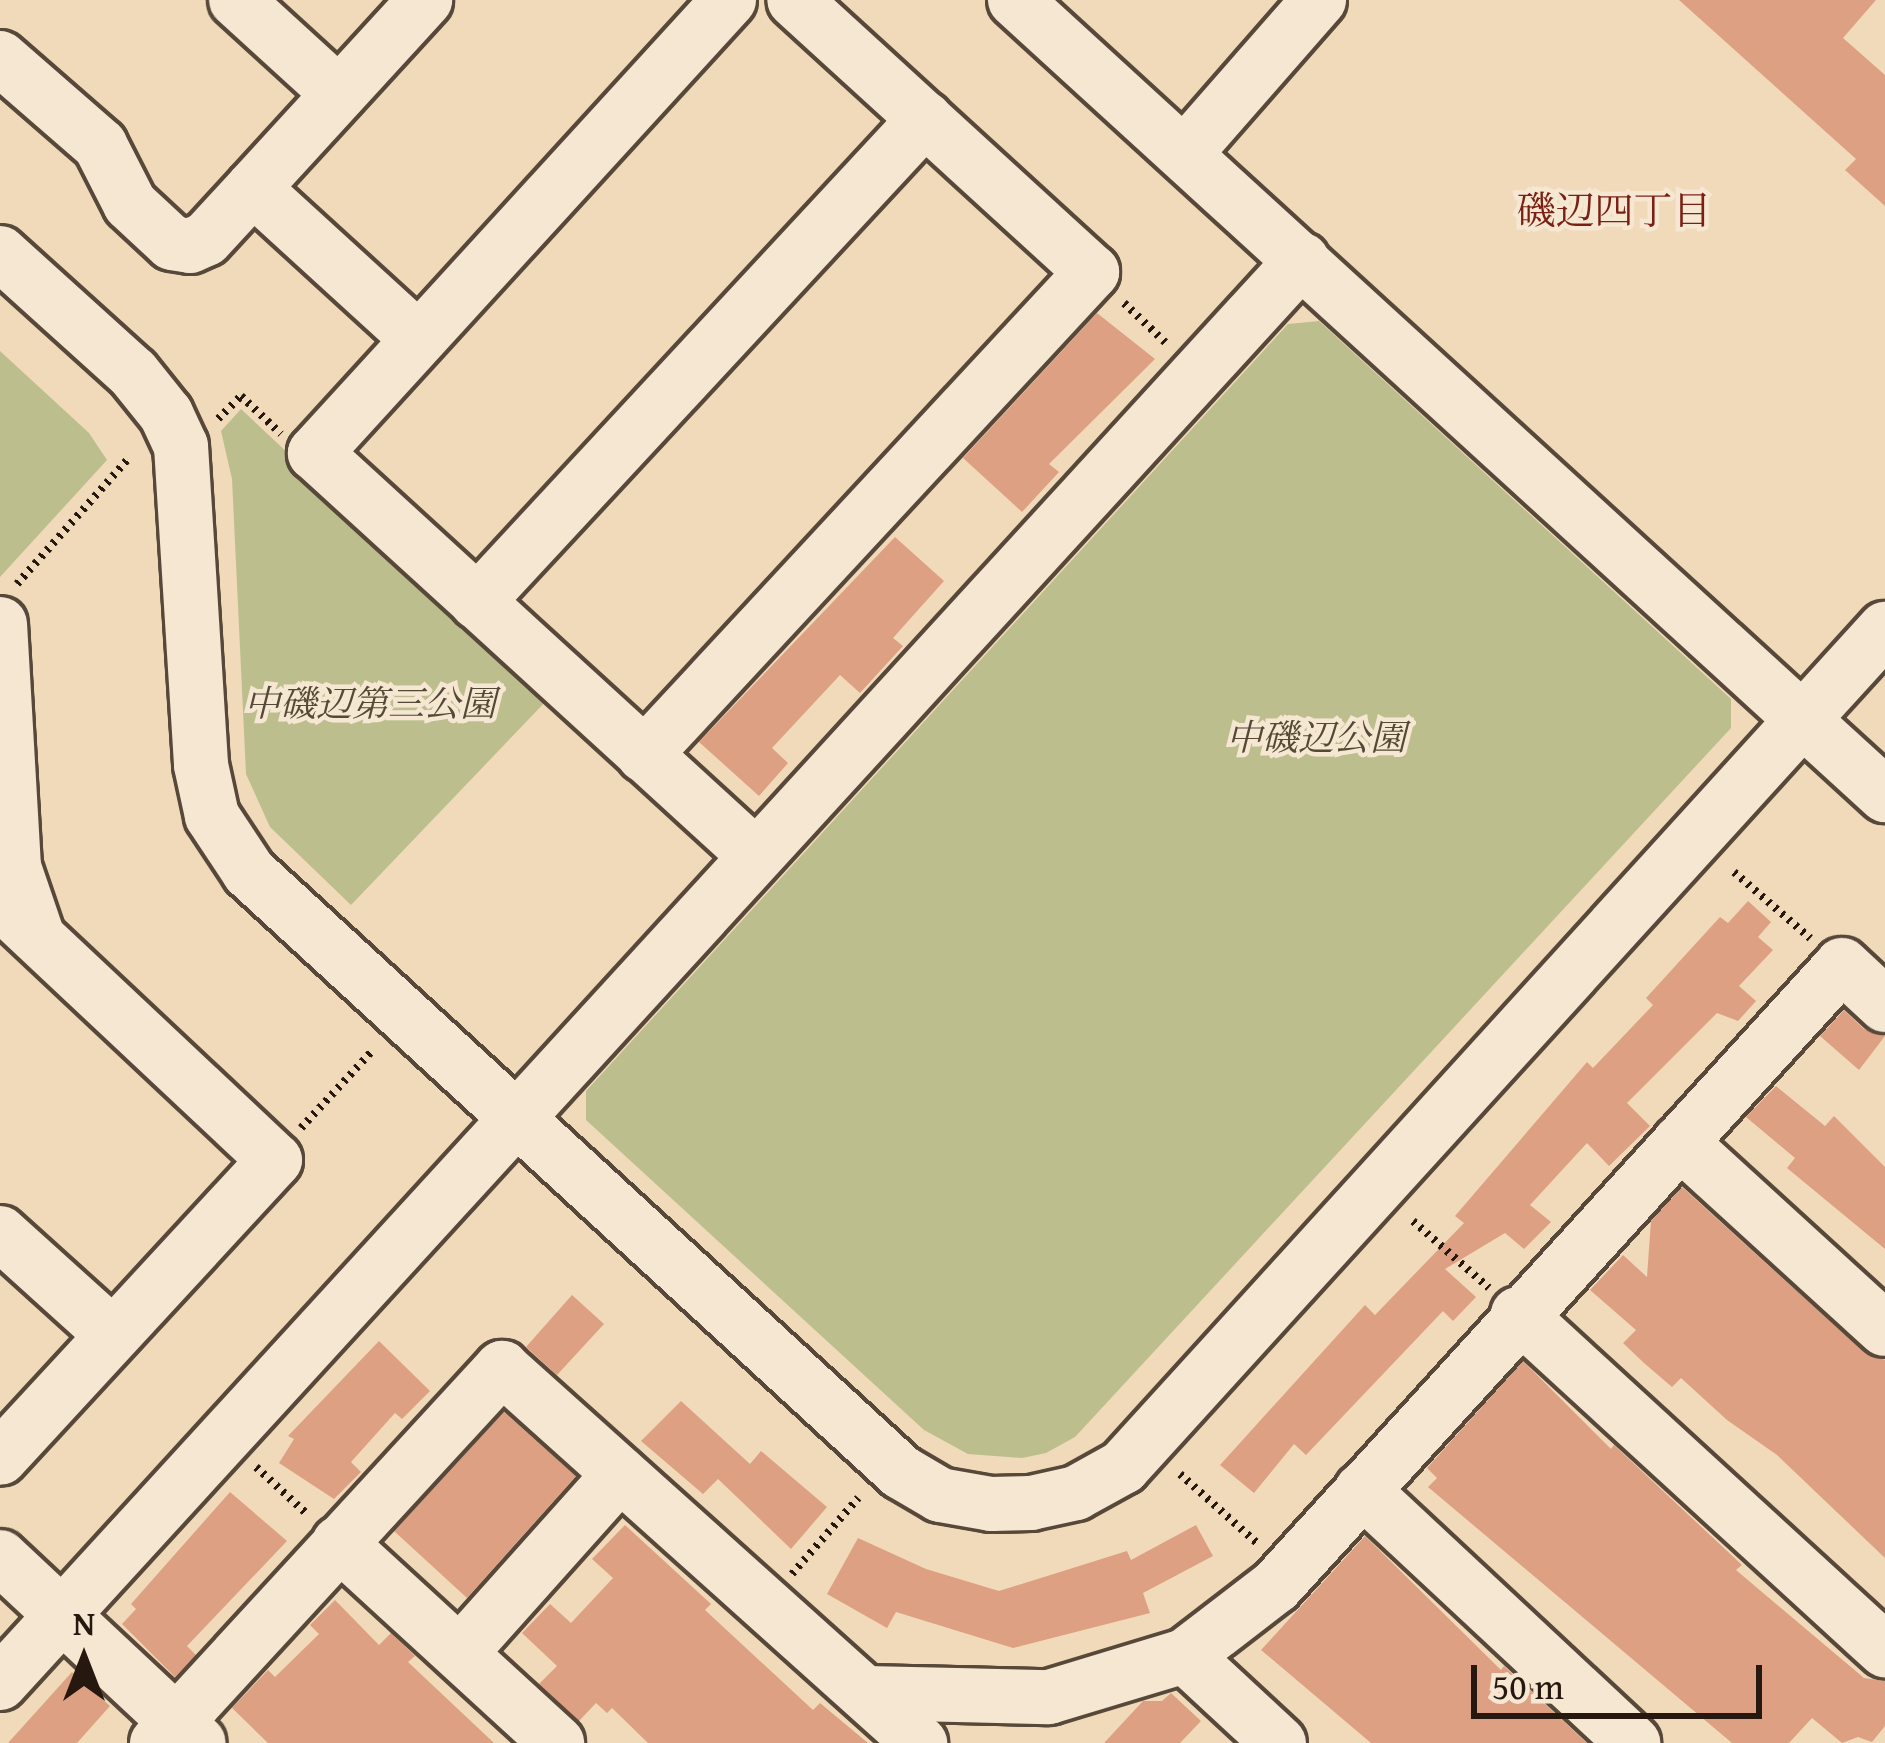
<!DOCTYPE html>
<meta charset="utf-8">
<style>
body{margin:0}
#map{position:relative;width:1885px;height:1743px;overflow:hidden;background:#f0daba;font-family:"Gentium Book Plus","Noto Serif JP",serif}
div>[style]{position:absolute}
.green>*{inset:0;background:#bdbe8d}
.building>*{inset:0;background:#dea083}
.path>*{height:8px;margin-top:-4px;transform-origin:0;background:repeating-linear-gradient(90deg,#26170f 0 3px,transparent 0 9px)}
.roads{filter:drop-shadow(3px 0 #58483a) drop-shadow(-3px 0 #58483a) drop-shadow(0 3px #58483a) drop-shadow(0 -3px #58483a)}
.minor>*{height:54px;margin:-27px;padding:0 27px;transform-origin:27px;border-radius:27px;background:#f5e7d2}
span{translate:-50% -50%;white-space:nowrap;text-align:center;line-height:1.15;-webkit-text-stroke:9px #f5e7d2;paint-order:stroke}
.park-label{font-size:36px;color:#534935;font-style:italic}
.neighbourhood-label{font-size:39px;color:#7a1f14}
.north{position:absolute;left:24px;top:1599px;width:120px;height:120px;-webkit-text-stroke:9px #f5e7d2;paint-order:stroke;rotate:0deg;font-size:33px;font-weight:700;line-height:48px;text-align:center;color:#26170f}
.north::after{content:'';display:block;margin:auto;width:42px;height:54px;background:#26170f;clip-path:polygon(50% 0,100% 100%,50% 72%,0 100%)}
.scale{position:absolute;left:1471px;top:1665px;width:291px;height:54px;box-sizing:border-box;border:6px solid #26170f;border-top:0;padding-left:15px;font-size:36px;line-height:42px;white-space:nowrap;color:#26170f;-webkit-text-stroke:9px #f5e7d2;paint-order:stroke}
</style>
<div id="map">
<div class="green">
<div style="clip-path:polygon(1319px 321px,1731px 699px,1731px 728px,1075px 1437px,1046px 1453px,1022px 1458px,968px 1454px,924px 1430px,586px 1120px,586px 1091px,1288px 324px)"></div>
<div style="clip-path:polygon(0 351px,89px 433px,107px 460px,0 577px)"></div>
<div style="clip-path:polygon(241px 409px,549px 698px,351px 905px,270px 827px,246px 774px,232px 479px,221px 431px)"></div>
</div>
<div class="building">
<div style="clip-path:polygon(1679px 0,1876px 0,1843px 38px,1885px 75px,1885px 206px,1845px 170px,1856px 159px)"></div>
<div style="clip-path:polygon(1097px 313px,1155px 359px,1049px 464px,1059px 472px,1022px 512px,963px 458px)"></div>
<div style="clip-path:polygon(895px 537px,944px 581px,893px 638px,903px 646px,860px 693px,840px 675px,772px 748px,788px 763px,759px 796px,699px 742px)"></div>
<div style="clip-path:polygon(1748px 901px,1771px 922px,1758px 937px,1773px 950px,1739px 986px,1756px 1001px,1738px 1021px,1717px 1013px,1627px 1103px,1650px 1126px,1609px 1166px,1587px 1143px,1530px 1205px,1551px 1222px,1524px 1249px,1505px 1233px,1445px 1269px,1476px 1297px,1453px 1321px,1443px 1311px,1306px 1455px,1294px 1444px,1254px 1493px,1220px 1465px,1365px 1305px,1375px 1315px,1464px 1223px,1455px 1216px,1587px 1062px,1593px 1068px,1653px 1005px,1646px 998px,1720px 917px,1728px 923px)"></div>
<div style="clip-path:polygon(1844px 1010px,1864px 1029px,1885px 1036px,1859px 1070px,1820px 1036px)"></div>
<div style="clip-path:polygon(1776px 1086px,1825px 1126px,1834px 1116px,1885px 1167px,1885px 1249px,1787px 1168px,1795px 1158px,1746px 1117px)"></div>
<div style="clip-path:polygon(1682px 1187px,1864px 1352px,1885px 1360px,1885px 1558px,1777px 1455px,1727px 1420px,1681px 1378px,1672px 1387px,1644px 1363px,1623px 1343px,1636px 1330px,1590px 1290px,1623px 1255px,1647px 1277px,1651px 1221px)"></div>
<div style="clip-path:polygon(572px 1295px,604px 1324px,557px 1375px,526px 1347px)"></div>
<div style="clip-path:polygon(379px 1341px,430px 1391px,402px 1419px,395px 1413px,351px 1462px,361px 1472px,334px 1499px,279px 1463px,294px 1439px,288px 1436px)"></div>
<div style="clip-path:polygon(1523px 1361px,1611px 1449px,1614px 1445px,1742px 1565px,1736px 1570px,1864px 1678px,1885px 1681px,1885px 1726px,1872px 1742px,1858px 1737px,1842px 1743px,1812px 1718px,1789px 1743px,1732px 1743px,1428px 1487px,1437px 1478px,1427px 1468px)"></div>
<div style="clip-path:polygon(681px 1401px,750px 1464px,761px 1451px,827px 1507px,791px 1549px,718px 1479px,703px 1494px,641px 1441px)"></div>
<div style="clip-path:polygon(504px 1412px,576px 1476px,467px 1598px,394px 1531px)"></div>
<div style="clip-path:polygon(230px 1492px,287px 1541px,187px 1646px,196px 1655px,175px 1677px,122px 1624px,136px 1609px,131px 1604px)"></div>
<div style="clip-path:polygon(625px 1525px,711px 1604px,705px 1610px,813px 1710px,820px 1703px,868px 1743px,648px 1743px,612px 1708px,607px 1713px,596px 1703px,579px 1721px,539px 1684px,557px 1666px,522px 1633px,550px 1604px,571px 1623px,613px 1578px,592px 1559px)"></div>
<div style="clip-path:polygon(1196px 1525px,1213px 1556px,1143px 1593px,1150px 1613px,1013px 1648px,896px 1612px,887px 1628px,827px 1594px,858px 1538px,926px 1569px,999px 1591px,1127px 1551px,1131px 1560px)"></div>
<div style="clip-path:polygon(1365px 1536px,1501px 1670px,1504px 1666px,1587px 1743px,1371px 1743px,1261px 1650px)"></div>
<div style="clip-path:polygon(335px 1600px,379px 1645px,391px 1633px,415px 1656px,408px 1662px,494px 1743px,268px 1743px,232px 1708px,268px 1670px,275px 1677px,319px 1634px,310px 1625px)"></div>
<div style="clip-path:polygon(72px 1672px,110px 1706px,77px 1743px,8px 1743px)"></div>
<div style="clip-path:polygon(1171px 1693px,1201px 1721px,1180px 1743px,1104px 1743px,1143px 1701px,1162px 1701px)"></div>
</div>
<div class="path">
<div style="left:1124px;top:303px;width:57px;rotate:43.6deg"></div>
<div style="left:218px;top:419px;width:33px;rotate:-45deg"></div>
<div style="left:241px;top:396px;width:55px;rotate:43.5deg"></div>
<div style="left:17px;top:584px;width:167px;rotate:-48.4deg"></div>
<div style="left:1734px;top:872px;width:101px;rotate:41deg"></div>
<div style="left:301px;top:1128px;width:106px;rotate:-47.3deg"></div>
<div style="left:1413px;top:1221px;width:101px;rotate:41.4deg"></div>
<div style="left:256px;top:1467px;width:69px;rotate:42.7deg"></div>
<div style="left:1180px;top:1474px;width:106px;rotate:41.9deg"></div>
<div style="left:792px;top:1574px;width:101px;rotate:-49deg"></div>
</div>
<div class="roads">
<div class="minor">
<div style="left:236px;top:0;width:139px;rotate:42.4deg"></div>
<div style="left:729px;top:0;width:614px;rotate:132.42deg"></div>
<div style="left:315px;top:453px;width:597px;rotate:42.42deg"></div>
<div style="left:1015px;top:0;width:1179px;rotate:42.42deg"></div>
<div style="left:0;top:58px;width:133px;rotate:41deg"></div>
<div style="left:100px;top:145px;width:66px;rotate:63deg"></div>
<div style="left:130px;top:204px;width:57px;rotate:42.9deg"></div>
<div style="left:172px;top:243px;width:18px;rotate:9deg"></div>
<div style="left:190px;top:246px;width:17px;rotate:-24deg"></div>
<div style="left:206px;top:239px;width:69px;rotate:-47.3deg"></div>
<div style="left:1186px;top:152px;width:202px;rotate:-48.8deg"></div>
<div style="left:0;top:253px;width:179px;rotate:42.1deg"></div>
<div style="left:133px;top:373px;width:53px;rotate:51.2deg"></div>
<div style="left:166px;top:414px;width:35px;rotate:65deg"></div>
<div style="left:181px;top:446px;width:320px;rotate:86.4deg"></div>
<div style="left:201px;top:765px;width:52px;rotate:77.8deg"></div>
<div style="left:212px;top:816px;width:67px;rotate:56.5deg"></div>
<div style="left:249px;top:872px;width:886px;rotate:42.62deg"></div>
<div style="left:901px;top:1472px;width:45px;rotate:30.5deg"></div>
<div style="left:940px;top:1495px;width:52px;rotate:10deg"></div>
<div style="left:991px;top:1504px;width:40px;rotate:-1.4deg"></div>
<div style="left:1031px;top:1503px;width:46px;rotate:-12.5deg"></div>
<div style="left:1076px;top:1493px;width:54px;rotate:-29deg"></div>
<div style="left:1123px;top:1467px;width:1133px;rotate:-47.72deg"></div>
<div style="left:417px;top:338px;width:222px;rotate:-137.6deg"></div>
<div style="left:253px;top:188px;width:255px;rotate:-47.5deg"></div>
<div style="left:477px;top:602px;width:659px;rotate:-47.15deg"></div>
<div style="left:0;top:624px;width:243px;rotate:86.7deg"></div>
<div style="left:14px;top:867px;width:71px;rotate:71.1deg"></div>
<div style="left:644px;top:755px;width:659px;rotate:-47.15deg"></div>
<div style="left:1092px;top:272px;width:403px;rotate:-137.6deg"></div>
<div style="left:0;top:902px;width:377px;rotate:43.2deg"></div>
<div style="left:275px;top:1160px;width:405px;rotate:132.7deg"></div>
<div style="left:1680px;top:1142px;width:277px;rotate:42.4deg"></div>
<div style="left:0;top:1233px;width:152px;rotate:42.1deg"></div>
<div style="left:1518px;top:1314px;width:498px;rotate:42.5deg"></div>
<div style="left:1362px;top:1490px;width:371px;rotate:43deg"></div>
<div style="left:339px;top:1543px;width:296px;rotate:42.5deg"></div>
<div style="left:0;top:1557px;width:272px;rotate:43.1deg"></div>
<div style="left:460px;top:1653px;width:240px;rotate:-48.2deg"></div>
<div style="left:1185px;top:1656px;width:128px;rotate:42.8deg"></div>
<div style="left:0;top:1683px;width:1929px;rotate:-47.54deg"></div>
<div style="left:866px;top:1693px;width:183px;rotate:1.3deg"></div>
<div style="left:1049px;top:1697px;width:142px;rotate:-16.8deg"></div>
<div style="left:1185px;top:1656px;width:115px;rotate:-37.6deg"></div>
<div style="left:1276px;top:1586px;width:840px;rotate:-47.65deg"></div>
<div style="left:1842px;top:965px;width:59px;rotate:42.9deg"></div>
<div style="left:157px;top:1743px;width:510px;rotate:-47.39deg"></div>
<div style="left:502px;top:1368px;width:562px;rotate:41.9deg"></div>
</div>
</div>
<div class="park-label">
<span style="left:370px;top:703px">中磯辺第三公園</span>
<span style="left:1316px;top:737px">中磯辺公園</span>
</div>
<div class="neighbourhood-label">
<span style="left:1614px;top:210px">磯辺四丁目</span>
</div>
<div class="north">N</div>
<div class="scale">50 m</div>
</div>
